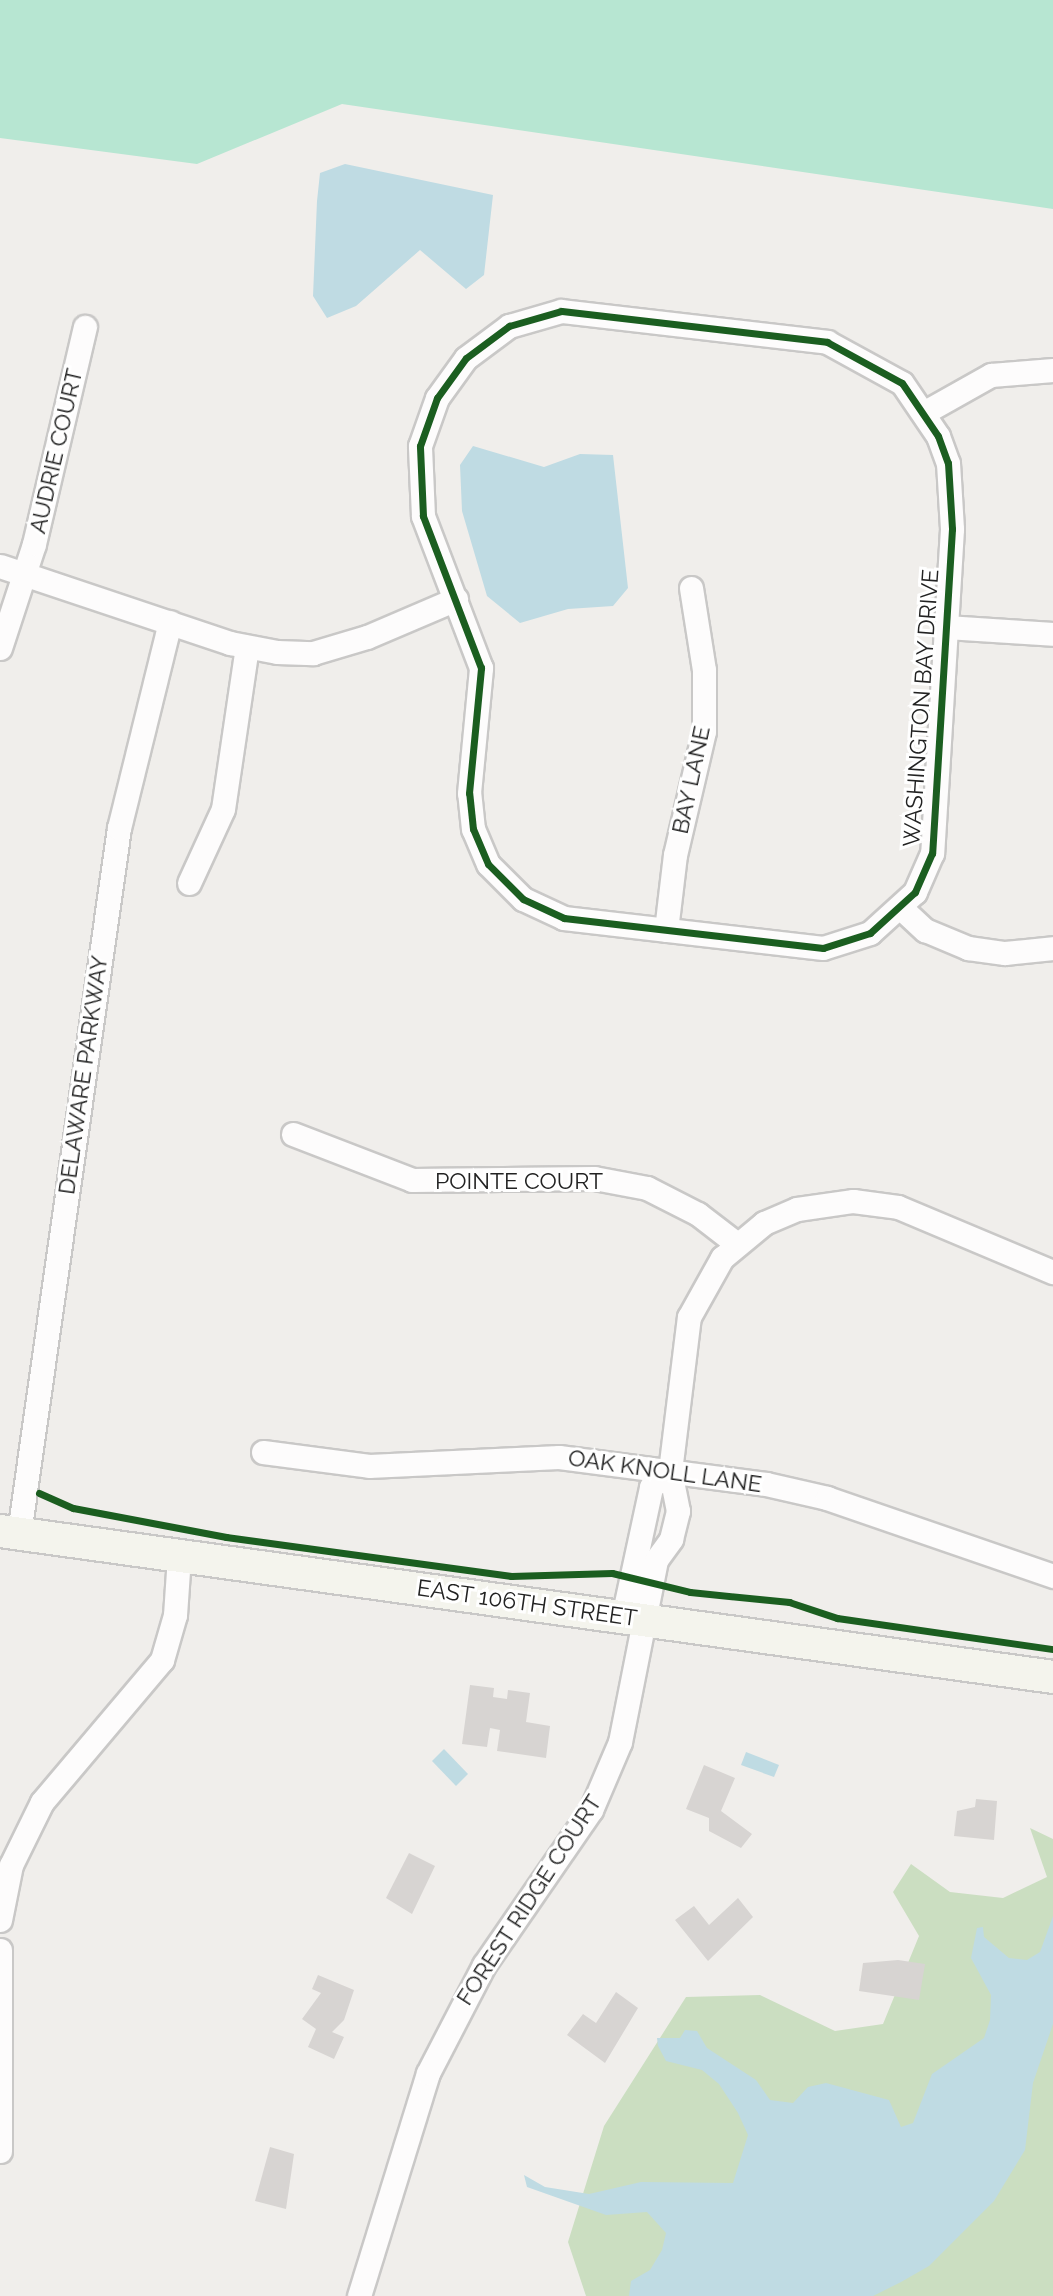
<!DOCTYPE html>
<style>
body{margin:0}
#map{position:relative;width:1053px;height:2296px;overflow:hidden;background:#f0eeeb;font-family:Raleway,sans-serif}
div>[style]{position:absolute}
.forest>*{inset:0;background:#cbdec1}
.pitch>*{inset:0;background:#b7e6d2}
.water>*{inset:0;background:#bfdbe3}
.building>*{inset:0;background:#d7d4d2}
.roads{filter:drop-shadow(2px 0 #c9c8c7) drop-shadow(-2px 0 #c9c8c7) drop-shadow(0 2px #c9c8c7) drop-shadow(0 -2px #c9c8c7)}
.minor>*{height:23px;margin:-11.5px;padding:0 11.5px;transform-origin:11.5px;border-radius:11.5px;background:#fdfcfc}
.secondary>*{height:32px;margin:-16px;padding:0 16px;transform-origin:16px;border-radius:16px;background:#f4f4ed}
.cycleway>*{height:7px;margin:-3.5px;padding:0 3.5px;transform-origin:3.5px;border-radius:3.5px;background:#1b5e20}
span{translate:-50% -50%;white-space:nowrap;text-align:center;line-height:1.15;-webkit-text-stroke:6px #fff;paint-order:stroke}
.street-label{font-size:23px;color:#222}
</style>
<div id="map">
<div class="forest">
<div style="clip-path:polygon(1030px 1828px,1053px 1839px,1053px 2296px,586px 2296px,568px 2242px,604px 2126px,686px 1997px,760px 1995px,835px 2031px,883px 2024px,919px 1936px,893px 1892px,911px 1864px,950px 1892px,1003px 1898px,1047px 1877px)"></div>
</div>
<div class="pitch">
<div style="clip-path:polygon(0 0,1053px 0,1053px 209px,342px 104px,197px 164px,0 138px)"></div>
</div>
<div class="water">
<div style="clip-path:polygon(345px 164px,493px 195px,484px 275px,466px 289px,420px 250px,356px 306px,327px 318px,313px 296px,317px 201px,320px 173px)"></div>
<div style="clip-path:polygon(473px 446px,544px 467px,580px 454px,613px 455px,628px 588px,613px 606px,568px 609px,520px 623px,487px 596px,462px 511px,460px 465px)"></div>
<div style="clip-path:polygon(444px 1749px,468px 1774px,456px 1786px,432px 1761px)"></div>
<div style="clip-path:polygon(746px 1752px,779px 1765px,774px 1777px,741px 1765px)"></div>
<div style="clip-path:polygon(1053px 1916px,1053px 2024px,1033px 2083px,1025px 2150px,994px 2201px,929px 2266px,901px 2282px,873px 2296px,629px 2296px,631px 2281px,650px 2270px,662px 2250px,666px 2233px,647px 2212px,606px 2215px,527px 2187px,524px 2175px,545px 2187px,589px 2194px,641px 2182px,733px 2183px,748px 2135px,738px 2113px,719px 2084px,702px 2070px,666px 2061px,658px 2046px,657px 2038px,680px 2038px,685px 2030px,697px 2031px,707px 2048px,756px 2080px,770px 2100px,793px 2103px,808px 2087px,826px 2083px,889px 2100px,901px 2127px,913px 2123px,932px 2074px,984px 2038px,990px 2020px,991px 1995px,971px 1958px,977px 1928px,983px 1927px,984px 1937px,1009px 1958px,1027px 1960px,1040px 1952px)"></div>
</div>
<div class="building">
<div style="clip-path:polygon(470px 1685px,494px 1688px,493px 1697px,507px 1699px,508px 1690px,530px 1693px,526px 1722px,550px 1726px,546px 1758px,497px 1751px,500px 1730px,490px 1728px,487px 1747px,462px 1744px)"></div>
<div style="clip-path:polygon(704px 1765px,735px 1778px,721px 1811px,752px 1834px,741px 1848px,709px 1831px,709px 1818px,686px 1809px)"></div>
<div style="clip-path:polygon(976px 1799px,997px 1801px,994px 1840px,954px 1836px,957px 1811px,975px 1807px)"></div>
<div style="clip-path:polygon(409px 1853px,435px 1866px,412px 1914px,386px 1898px)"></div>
<div style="clip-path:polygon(738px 1898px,753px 1917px,708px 1961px,675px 1920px,694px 1906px,709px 1925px)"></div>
<div style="clip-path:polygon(898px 1960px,925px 1964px,919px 2000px,859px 1991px,863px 1963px)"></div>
<div style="clip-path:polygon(318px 1975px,354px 1990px,344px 2020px,332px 2032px,344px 2037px,334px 2059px,308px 2047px,316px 2029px,302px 2019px,321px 1993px,312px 1989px)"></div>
<div style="clip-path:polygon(616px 1992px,638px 2008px,605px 2063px,567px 2035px,583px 2014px,596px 2023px)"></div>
<div style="clip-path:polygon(270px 2147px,294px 2154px,286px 2209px,255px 2201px)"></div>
</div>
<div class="roads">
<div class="minor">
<div style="left:561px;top:311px;width:268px;rotate:6.6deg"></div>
<div style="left:827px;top:342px;width:85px;rotate:28.7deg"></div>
<div style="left:902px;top:383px;width:64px;rotate:55.8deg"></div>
<div style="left:938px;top:436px;width:29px;rotate:70deg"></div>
<div style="left:948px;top:463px;width:66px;rotate:86.5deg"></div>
<div style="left:952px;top:529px;width:325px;rotate:93.5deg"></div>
<div style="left:932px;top:853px;width:43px;rotate:113.6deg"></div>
<div style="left:915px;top:892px;width:61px;rotate:137.7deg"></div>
<div style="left:870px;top:933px;width:49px;rotate:162.3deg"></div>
<div style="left:823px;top:948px;width:261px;rotate:-173.4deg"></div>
<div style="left:564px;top:918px;width:45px;rotate:-155.1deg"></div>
<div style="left:523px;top:899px;width:49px;rotate:-135deg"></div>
<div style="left:488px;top:864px;width:38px;rotate:-113deg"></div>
<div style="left:473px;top:829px;width:36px;rotate:-96deg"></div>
<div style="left:469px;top:793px;width:126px;rotate:-84.5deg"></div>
<div style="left:481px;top:668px;width:163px;rotate:-110.9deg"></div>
<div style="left:423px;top:516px;width:70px;rotate:-92.5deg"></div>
<div style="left:420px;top:446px;width:51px;rotate:-70.5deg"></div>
<div style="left:437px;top:398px;width:49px;rotate:-54.1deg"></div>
<div style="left:466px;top:358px;width:54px;rotate:-36.7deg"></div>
<div style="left:509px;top:326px;width:54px;rotate:-16.1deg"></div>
<div style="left:925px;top:412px;width:76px;rotate:-29.3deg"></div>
<div style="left:991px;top:375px;width:62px;rotate:-4.6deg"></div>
<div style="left:0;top:566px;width:243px;rotate:18.5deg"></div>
<div style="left:230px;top:643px;width:48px;rotate:10.8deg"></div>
<div style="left:277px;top:652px;width:36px;rotate:2deg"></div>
<div style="left:313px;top:653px;width:56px;rotate:-16.5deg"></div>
<div style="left:367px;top:637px;width:97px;rotate:-23.1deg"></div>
<div style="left:946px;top:627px;width:107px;rotate:3.7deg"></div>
<div style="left:0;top:648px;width:109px;rotate:-71.9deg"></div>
<div style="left:34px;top:544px;width:223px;rotate:-76.8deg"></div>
<div style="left:189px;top:883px;width:81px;rotate:-65.3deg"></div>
<div style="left:223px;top:809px;width:164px;rotate:-81.6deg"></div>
<div style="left:901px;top:908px;width:33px;rotate:43deg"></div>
<div style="left:925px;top:930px;width:47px;rotate:22.7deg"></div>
<div style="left:968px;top:948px;width:37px;rotate:8deg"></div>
<div style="left:1005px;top:953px;width:48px;rotate:-5.9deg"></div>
<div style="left:666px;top:930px;width:76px;rotate:-83.2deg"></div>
<div style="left:675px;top:855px;width:127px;rotate:-76.8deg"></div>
<div style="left:704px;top:731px;width:61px;rotate:-90deg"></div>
<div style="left:704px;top:670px;width:83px;rotate:-99deg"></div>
<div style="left:293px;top:1134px;width:128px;rotate:21.1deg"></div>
<div style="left:412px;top:1180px;width:182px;rotate:-0.6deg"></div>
<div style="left:594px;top:1178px;width:54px;rotate:10.7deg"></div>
<div style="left:647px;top:1188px;width:57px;rotate:27deg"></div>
<div style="left:698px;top:1214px;width:49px;rotate:37.6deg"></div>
<div style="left:263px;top:1452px;width:107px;rotate:7.5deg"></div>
<div style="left:369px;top:1466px;width:190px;rotate:-2.7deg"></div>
<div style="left:559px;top:1457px;width:209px;rotate:7.4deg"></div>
<div style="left:766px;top:1484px;width:63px;rotate:12.9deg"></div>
<div style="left:827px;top:1498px;width:239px;rotate:19deg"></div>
<div style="left:19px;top:1533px;width:712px;rotate:-81.93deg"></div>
<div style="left:119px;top:828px;width:212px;rotate:-76.1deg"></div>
<div style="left:623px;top:1617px;width:133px;rotate:-77.8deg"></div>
<div style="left:651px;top:1487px;width:25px;rotate:-40deg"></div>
<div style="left:0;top:1920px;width:56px;rotate:-78.7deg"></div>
<div style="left:11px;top:1865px;width:70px;rotate:-63.8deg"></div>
<div style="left:42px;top:1802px;width:186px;rotate:-49.8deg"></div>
<div style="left:162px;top:1660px;width:47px;rotate:-73.9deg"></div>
<div style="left:175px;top:1615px;width:59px;rotate:-86.1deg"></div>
<div style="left:0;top:1950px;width:201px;rotate:90deg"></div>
<div style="left:359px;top:2296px;width:233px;rotate:-72.8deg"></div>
<div style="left:428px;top:2073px;width:122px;rotate:-62.6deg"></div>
<div style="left:484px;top:1965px;width:188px;rotate:-55.4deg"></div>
<div style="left:591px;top:1810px;width:74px;rotate:-66.9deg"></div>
<div style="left:620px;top:1742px;width:186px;rotate:-78.8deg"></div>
<div style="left:656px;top:1560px;width:26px;rotate:-54deg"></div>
<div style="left:671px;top:1539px;width:29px;rotate:-76deg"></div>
<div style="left:678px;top:1511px;width:41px;rotate:-101.3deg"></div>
<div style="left:670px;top:1471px;width:155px;rotate:-83deg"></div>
<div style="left:689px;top:1317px;width:68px;rotate:-60.8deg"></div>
<div style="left:722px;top:1258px;width:55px;rotate:-39.8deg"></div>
<div style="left:764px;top:1223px;width:36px;rotate:-23deg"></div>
<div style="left:797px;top:1209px;width:57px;rotate:-8.1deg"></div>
<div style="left:853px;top:1201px;width:45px;rotate:7.6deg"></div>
<div style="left:898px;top:1207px;width:168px;rotate:22.8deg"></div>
</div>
<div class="secondary">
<div style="left:0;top:1531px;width:1063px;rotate:7.89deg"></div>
</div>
</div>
<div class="cycleway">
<div style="left:561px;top:311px;width:268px;rotate:6.6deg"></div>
<div style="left:827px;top:342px;width:85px;rotate:28.7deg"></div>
<div style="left:902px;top:383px;width:64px;rotate:55.8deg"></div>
<div style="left:938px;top:436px;width:29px;rotate:70deg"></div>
<div style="left:948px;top:463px;width:66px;rotate:86.5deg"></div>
<div style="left:952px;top:529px;width:325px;rotate:93.5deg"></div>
<div style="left:932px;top:853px;width:43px;rotate:113.6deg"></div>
<div style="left:915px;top:892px;width:61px;rotate:137.7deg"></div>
<div style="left:870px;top:933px;width:49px;rotate:162.3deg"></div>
<div style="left:823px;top:948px;width:261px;rotate:-173.4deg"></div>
<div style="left:564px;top:918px;width:45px;rotate:-155.1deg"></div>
<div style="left:523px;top:899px;width:49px;rotate:-135deg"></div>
<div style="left:488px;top:864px;width:38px;rotate:-113deg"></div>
<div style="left:473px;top:829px;width:36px;rotate:-96deg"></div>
<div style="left:469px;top:793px;width:126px;rotate:-84.5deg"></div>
<div style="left:481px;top:668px;width:163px;rotate:-110.9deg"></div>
<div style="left:423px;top:516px;width:70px;rotate:-92.5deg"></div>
<div style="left:420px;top:446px;width:51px;rotate:-70.5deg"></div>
<div style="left:437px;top:398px;width:49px;rotate:-54.1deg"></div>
<div style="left:466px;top:358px;width:54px;rotate:-36.7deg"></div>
<div style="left:509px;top:326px;width:54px;rotate:-16.1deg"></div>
<div style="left:39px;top:1493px;width:37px;rotate:24deg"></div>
<div style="left:73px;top:1508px;width:156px;rotate:10.7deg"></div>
<div style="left:226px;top:1537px;width:288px;rotate:7.8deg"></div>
<div style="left:511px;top:1576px;width:101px;rotate:-1.7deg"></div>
<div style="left:612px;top:1573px;width:80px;rotate:13.7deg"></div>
<div style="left:690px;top:1592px;width:100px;rotate:5.8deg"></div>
<div style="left:789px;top:1602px;width:51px;rotate:18.4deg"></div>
<div style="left:837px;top:1618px;width:218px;rotate:8.2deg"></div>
</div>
<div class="street-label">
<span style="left:56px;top:451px;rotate:-77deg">AUDRIE COURT</span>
<span style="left:921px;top:708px;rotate:-86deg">WASHINGTON BAY DRIVE</span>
<span style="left:691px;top:780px;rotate:-78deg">BAY LANE</span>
<span style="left:83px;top:1075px;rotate:-82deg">DELAWARE PARKWAY</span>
<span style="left:519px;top:1181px">POINTE COURT</span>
<span style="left:665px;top:1471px;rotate:8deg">OAK KNOLL LANE</span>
<span style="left:527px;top:1603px;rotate:8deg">EAST 106TH STREET</span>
<span style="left:529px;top:1900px;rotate:-57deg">FOREST RIDGE COURT</span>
</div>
</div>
